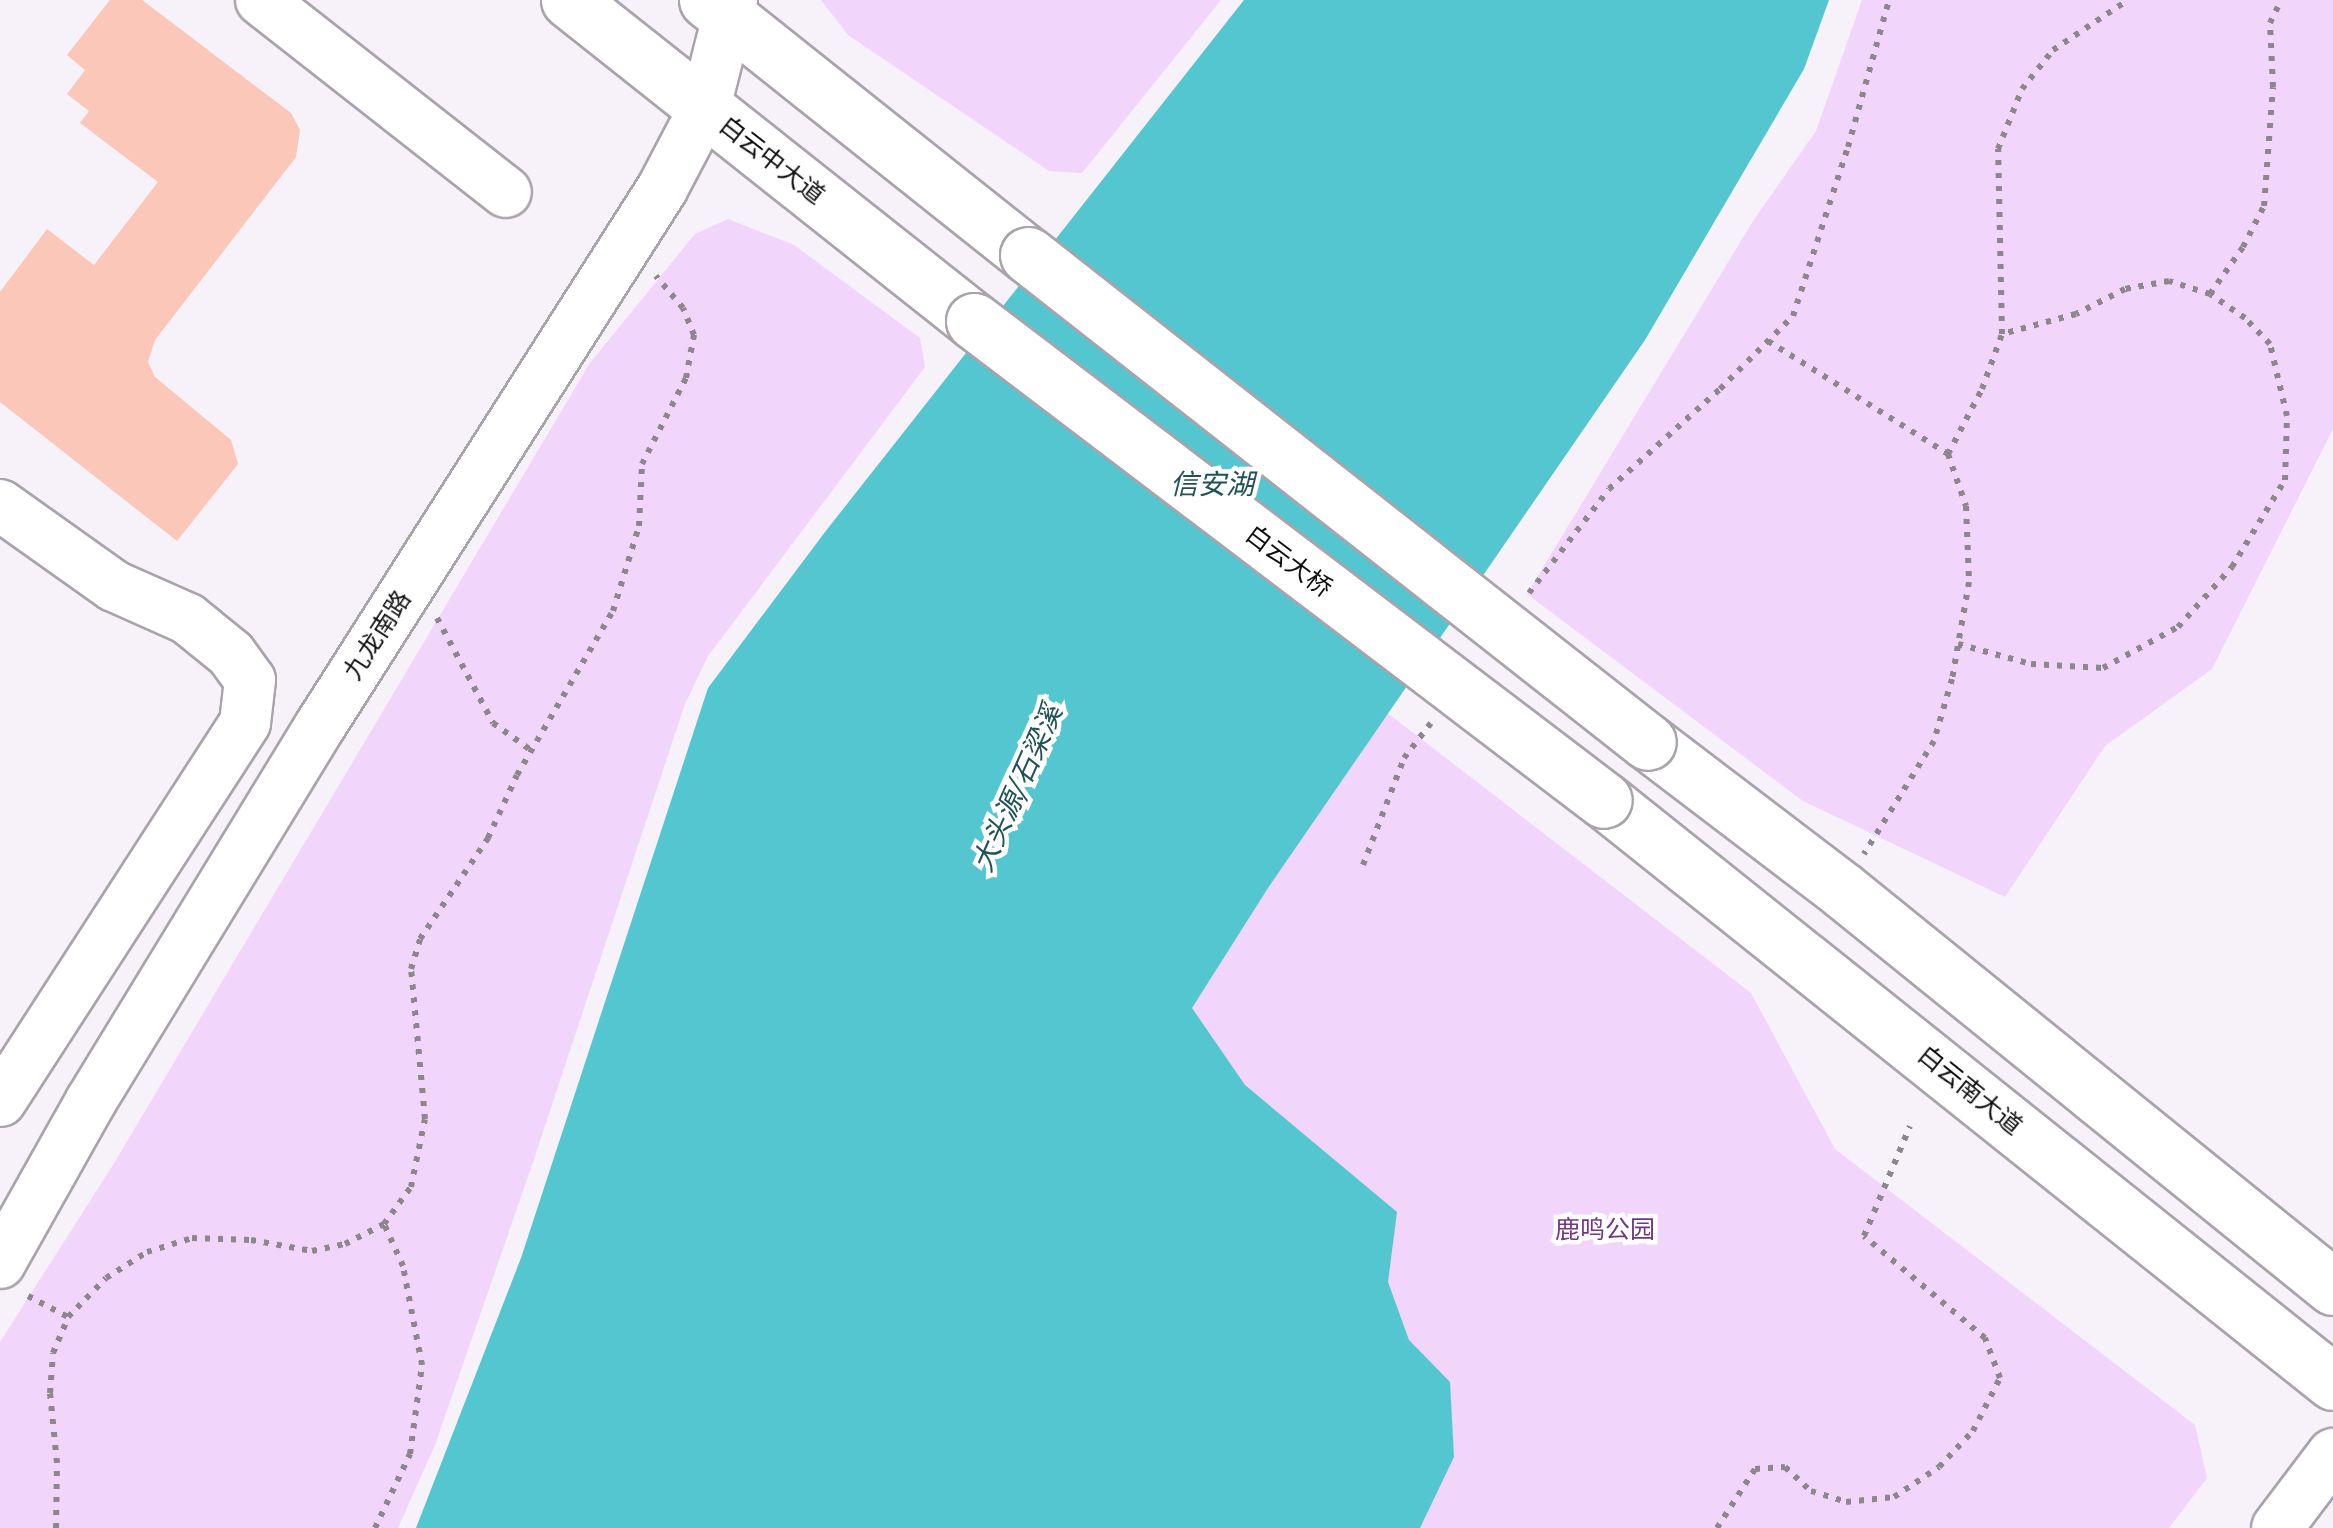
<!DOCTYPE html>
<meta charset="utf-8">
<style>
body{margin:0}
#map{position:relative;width:2333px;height:1528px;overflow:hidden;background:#f7f1f9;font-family:Ubuntu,"Noto Sans SC",sans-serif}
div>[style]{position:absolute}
.green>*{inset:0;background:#f1d5fb}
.water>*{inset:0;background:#54c6d0}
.building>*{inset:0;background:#fac7b8}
.path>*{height:6px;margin-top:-3px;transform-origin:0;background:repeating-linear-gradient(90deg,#8b878c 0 5px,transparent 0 13px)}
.roads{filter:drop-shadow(2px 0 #a9a3ab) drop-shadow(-2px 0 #a9a3ab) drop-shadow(0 2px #a9a3ab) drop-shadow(0 -2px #a9a3ab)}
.minor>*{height:50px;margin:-25px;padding:0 25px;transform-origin:25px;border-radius:25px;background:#fff}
.major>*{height:55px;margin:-27.5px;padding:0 27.5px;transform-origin:27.5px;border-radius:27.5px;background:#fff}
.bridges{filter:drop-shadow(2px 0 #a9a3ab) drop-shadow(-2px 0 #a9a3ab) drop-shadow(0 2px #a9a3ab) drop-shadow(0 -2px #a9a3ab)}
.major-bridge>*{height:55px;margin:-27.5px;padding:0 27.5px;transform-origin:27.5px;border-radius:27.5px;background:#fff}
span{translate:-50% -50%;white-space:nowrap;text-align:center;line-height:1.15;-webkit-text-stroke:9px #fff;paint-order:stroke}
.street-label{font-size:25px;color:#100e10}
.park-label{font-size:25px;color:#723885}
.water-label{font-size:28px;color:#205256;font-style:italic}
</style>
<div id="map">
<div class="green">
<div style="clip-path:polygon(821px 0,1221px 0,1082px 173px,1049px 171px,848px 35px)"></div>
<div style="clip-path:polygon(1862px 0,2333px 0,2333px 429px,2212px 669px,2105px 746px,2005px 897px,1803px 801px,1527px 594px,1753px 221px,1816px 131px)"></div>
<div style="clip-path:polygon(728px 219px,794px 245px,920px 338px,925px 367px,708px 656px,685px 704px,531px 1168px,435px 1445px,398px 1528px,0 1528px,0 1342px,113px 1165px,590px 363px,695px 234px)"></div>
<div style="clip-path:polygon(1368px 698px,1751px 993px,1835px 1149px,2195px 1425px,2207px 1478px,2169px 1528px,1386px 1528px,1191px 1066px,1171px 1001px)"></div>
</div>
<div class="water">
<div style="clip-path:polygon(1244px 0,1829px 0,1804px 69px,1645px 340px,1268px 888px,1192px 1008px,1245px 1085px,1397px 1212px,1388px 1282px,1409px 1340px,1450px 1382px,1454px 1457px,1420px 1528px,416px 1528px,521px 1258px,708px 688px,825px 532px)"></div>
</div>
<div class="building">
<div style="clip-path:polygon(110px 0,142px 0,291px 113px,300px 130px,296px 157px,155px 340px,148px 362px,155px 377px,231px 440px,238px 464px,177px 541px,0 402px,0 292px,47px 229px,94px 265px,158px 182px,80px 123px,89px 111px,67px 94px,85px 70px,67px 55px)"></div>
</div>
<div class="path">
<div style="left:2210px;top:294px;width:57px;rotate:-54.9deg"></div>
<div style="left:2243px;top:247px;width:46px;rotate:-62.9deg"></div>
<div style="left:2264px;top:206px;width:119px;rotate:-85.7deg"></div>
<div style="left:2273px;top:87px;width:64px;rotate:-92.7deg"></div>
<div style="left:2270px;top:23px;width:25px;rotate:-64deg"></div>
<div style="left:1768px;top:341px;width:213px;rotate:32.1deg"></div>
<div style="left:1948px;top:454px;width:55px;rotate:70.9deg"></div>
<div style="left:1966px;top:506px;width:76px;rotate:87.7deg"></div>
<div style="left:1969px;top:582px;width:98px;rotate:99.9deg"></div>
<div style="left:1952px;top:679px;width:65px;rotate:106.2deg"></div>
<div style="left:1934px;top:741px;width:133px;rotate:121.8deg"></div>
<div style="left:1948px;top:454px;width:73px;rotate:-62.4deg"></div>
<div style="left:1982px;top:389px;width:59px;rotate:-70deg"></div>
<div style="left:2002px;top:334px;width:185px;rotate:-91.2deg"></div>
<div style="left:1998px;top:149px;width:65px;rotate:-68.2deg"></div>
<div style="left:2022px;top:89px;width:50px;rotate:-51.5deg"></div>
<div style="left:2053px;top:50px;width:90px;rotate:-33.7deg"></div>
<div style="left:1529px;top:593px;width:131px;rotate:-52.4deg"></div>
<div style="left:1609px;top:489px;width:149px;rotate:-42deg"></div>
<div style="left:1720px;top:389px;width:103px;rotate:-45deg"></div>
<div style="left:1793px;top:316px;width:178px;rotate:-72deg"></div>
<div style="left:1848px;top:147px;width:153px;rotate:-74.4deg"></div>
<div style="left:437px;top:618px;width:119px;rotate:61.9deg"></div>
<div style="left:493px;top:723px;width:48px;rotate:35.7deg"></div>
<div style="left:1958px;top:644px;width:76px;rotate:15.3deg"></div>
<div style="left:2031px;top:664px;width:72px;rotate:3.2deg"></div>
<div style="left:2103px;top:668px;width:85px;rotate:-28.7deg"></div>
<div style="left:2178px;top:627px;width:81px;rotate:-48deg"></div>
<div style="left:2232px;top:567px;width:102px;rotate:-58.7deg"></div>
<div style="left:2285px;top:480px;width:64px;rotate:-88.2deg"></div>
<div style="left:2287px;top:416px;width:74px;rotate:-103.3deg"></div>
<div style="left:2270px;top:344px;width:36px;rotate:-134deg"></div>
<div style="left:2245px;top:318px;width:42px;rotate:-145.6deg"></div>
<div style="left:2210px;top:294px;width:43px;rotate:-162.4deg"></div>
<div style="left:2169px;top:281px;width:45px;rotate:169.7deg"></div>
<div style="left:2125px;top:289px;width:55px;rotate:153deg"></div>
<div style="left:2076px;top:314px;width:77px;rotate:164.9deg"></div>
<div style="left:1363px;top:865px;width:115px;rotate:-69deg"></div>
<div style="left:1404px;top:758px;width:44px;rotate:-52.4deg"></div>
<div style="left:28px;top:1296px;width:45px;rotate:27.7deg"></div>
<div style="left:56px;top:1528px;width:65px;rotate:-89.1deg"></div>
<div style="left:57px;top:1463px;width:70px;rotate:-95.7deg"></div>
<div style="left:50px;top:1393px;width:40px;rotate:-85.7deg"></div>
<div style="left:53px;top:1353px;width:39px;rotate:-67deg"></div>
<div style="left:68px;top:1317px;width:54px;rotate:-45.7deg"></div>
<div style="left:106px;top:1278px;width:49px;rotate:-32.4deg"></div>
<div style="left:147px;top:1252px;width:47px;rotate:-17.3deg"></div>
<div style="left:192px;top:1238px;width:59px;rotate:1.9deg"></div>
<div style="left:251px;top:1240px;width:62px;rotate:10.2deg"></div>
<div style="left:312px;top:1251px;width:34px;rotate:-12deg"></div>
<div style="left:345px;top:1244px;width:44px;rotate:-27.1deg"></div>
<div style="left:384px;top:1224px;width:46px;rotate:-53.9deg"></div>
<div style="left:411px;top:1187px;width:69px;rotate:-78.4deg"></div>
<div style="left:425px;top:1119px;width:151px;rotate:-95.3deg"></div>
<div style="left:411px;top:969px;width:31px;rotate:-73deg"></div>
<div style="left:420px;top:939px;width:122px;rotate:-56deg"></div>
<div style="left:488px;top:838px;width:69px;rotate:-65.3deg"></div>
<div style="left:517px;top:775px;width:190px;rotate:-59.7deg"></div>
<div style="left:613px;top:611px;width:89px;rotate:-73deg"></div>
<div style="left:639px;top:526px;width:62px;rotate:-87.2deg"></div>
<div style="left:642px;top:464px;width:97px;rotate:-62.9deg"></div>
<div style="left:686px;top:378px;width:44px;rotate:-79.5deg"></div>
<div style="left:694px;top:335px;width:29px;rotate:-112deg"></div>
<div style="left:683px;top:308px;width:42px;rotate:-130.2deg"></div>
<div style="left:375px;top:1528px;width:82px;rotate:-64.7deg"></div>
<div style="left:410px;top:1454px;width:90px;rotate:-82.3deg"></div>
<div style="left:422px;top:1365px;width:101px;rotate:-100.9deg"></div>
<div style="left:403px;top:1266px;width:46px;rotate:-114.3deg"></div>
<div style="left:1717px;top:1528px;width:70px;rotate:-57.2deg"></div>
<div style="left:1755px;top:1469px;width:30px;rotate:-4deg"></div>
<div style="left:1785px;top:1467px;width:35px;rotate:43deg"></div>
<div style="left:1811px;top:1491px;width:37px;rotate:17deg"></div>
<div style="left:1846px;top:1502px;width:48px;rotate:-5.9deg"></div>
<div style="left:1894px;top:1497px;width:54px;rotate:-33.7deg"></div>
<div style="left:1939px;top:1467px;width:50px;rotate:-46.6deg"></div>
<div style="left:1973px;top:1431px;width:59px;rotate:-63deg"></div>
<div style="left:2000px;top:1378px;width:43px;rotate:-110.6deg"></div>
<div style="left:1985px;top:1338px;width:158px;rotate:-139.9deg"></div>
<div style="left:1864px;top:1236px;width:119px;rotate:-67.3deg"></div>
</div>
<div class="roads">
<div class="minor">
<div style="left:261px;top:0;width:311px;rotate:38.1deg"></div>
<div style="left:0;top:505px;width:140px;rotate:35.4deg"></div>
<div style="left:114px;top:586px;width:81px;rotate:24deg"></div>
<div style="left:188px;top:619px;width:55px;rotate:39.1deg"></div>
<div style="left:231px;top:654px;width:32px;rotate:54deg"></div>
<div style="left:250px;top:680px;width:43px;rotate:96.6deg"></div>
<div style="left:245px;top:723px;width:450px;rotate:122.9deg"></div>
<div style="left:0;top:1263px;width:186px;rotate:-60.7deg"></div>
<div style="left:91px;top:1101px;width:439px;rotate:-58.6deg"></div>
<div style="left:320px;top:726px;width:637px;rotate:-57.51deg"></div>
<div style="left:662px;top:189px;width:93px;rotate:-62.3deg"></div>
<div style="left:705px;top:107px;width:110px;rotate:-75.8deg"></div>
<div style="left:2277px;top:1528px;width:93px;rotate:-52.9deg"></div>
</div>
<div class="major">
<div style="left:569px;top:0;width:517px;rotate:38.4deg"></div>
<div style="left:707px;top:0;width:410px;rotate:38.5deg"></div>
<div style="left:1648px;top:742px;width:243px;rotate:37.3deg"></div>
<div style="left:1841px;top:889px;width:633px;rotate:38.97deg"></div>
<div style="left:1604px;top:800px;width:933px;rotate:38.6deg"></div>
</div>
</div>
<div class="bridges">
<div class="major-bridge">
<div style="left:1028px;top:255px;width:788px;rotate:38.15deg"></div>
<div style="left:974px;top:321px;width:791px;rotate:37.25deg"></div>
</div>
</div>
<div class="street-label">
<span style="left:772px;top:160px;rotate:38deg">白云中大道</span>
<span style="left:1289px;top:561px;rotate:37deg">白云大桥</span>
<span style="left:377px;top:635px;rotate:-57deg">九龙南路</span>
<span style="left:1970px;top:1090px;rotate:39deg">白云南大道</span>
</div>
<div class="park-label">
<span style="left:1605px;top:1229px">鹿鸣公园</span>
</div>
<div class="water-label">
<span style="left:1212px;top:484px">信安湖</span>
<span style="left:1017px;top:788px;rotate:-66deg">大头源/石梁溪</span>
</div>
</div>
